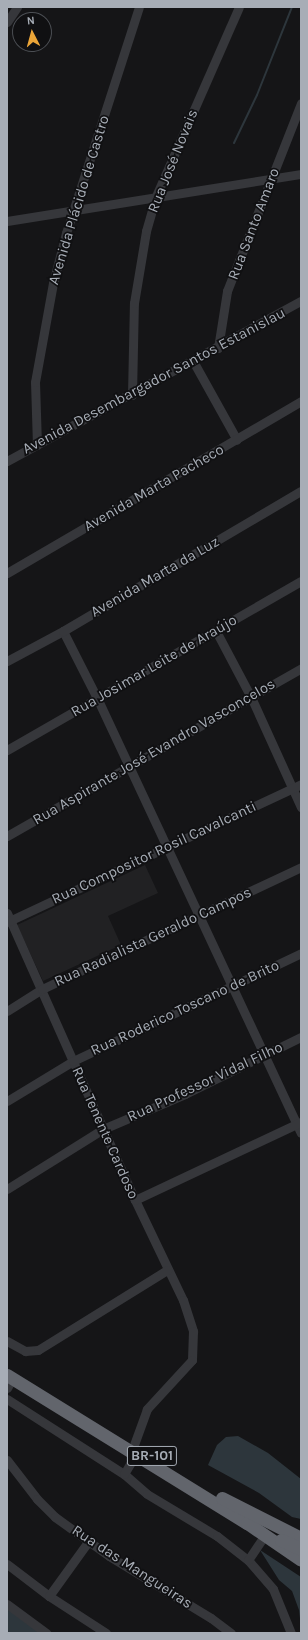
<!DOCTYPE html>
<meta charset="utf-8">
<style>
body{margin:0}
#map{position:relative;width:308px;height:1640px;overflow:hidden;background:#151517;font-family:Karla,sans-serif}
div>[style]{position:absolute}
.built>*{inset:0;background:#212123}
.water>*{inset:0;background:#2d363c}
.stream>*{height:2px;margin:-1px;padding:0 1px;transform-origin:1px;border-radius:1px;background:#2d363c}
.minor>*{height:9px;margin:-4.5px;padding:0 4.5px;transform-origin:4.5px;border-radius:4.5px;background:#36373b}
.highway>*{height:13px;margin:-6.5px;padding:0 6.5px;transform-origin:6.5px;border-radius:6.5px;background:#62656c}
span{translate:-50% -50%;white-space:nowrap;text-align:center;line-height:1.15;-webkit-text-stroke:3.5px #101012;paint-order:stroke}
.shield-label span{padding:1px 3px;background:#101012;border:1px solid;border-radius:3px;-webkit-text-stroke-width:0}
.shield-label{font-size:14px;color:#a7adb6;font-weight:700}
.street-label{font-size:15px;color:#a7adb6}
.frame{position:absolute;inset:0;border:8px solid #a7adb6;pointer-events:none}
.north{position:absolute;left:12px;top:12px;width:40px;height:40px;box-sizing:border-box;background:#101012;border:1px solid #4c4f54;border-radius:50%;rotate:354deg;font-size:11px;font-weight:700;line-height:16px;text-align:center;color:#a7adb6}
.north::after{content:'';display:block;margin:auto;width:14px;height:18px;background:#eba538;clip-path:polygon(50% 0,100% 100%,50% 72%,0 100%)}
</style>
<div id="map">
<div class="built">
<div style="clip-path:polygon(145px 865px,158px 893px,108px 916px,121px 945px,43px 981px,17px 925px)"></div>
</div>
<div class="water">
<div style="clip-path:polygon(238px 1436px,268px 1453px,301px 1479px,301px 1519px,292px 1517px,259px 1493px,208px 1465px,217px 1445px,226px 1437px)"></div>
<div style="clip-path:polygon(260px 1550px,301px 1577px,301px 1627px,299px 1610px,292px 1591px,279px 1580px)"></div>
<div style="clip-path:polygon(7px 1606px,41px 1633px,7px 1633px)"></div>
</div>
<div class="stream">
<div style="left:234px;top:143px;width:53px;rotate:-64.4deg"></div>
<div style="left:257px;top:95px;width:95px;rotate:-68.3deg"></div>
</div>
<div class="minor">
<div style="left:7px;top:22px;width:18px;rotate:-56deg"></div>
<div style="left:7px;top:221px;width:298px;rotate:-9.1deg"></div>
<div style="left:218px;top:348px;width:58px;rotate:-81deg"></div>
<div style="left:227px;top:291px;width:202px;rotate:-68.5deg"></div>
<div style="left:193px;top:361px;width:90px;rotate:60.9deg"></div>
<div style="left:132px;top:395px;width:92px;rotate:-88.8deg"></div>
<div style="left:134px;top:303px;width:73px;rotate:-80.5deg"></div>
<div style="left:146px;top:231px;width:36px;rotate:-74deg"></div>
<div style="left:156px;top:196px;width:206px;rotate:-66.3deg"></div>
<div style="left:37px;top:445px;width:63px;rotate:-91.8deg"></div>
<div style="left:35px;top:382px;width:101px;rotate:-79.7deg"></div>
<div style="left:53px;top:283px;width:52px;rotate:-75.4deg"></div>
<div style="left:66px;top:233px;width:237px;rotate:-72.1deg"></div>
<div style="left:7px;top:461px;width:335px;rotate:-28.6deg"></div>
<div style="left:7px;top:573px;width:341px;rotate:-30.3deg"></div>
<div style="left:63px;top:631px;width:77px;rotate:63.1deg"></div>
<div style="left:98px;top:700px;width:478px;rotate:64.9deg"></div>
<div style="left:216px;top:631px;width:75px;rotate:62.1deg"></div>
<div style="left:251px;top:697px;width:121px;rotate:65.6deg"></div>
<div style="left:7px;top:661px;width:64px;rotate:-28.2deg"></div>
<div style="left:63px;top:631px;width:276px;rotate:-30.5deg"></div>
<div style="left:7px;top:750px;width:339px;rotate:-29.9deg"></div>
<div style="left:7px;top:836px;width:339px;rotate:-29.7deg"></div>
<div style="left:7px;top:913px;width:314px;rotate:66deg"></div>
<div style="left:135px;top:1200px;width:111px;rotate:64.4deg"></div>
<div style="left:183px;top:1300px;width:33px;rotate:72deg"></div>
<div style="left:193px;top:1331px;width:29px;rotate:92deg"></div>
<div style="left:192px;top:1360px;width:67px;rotate:132.6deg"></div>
<div style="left:147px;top:1409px;width:37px;rotate:110deg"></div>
<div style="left:7px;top:922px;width:325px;rotate:-25.1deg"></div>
<div style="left:7px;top:1011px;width:41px;rotate:-32.2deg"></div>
<div style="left:42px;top:989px;width:286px;rotate:-25.2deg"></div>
<div style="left:7px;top:1101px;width:77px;rotate:-31.2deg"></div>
<div style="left:73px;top:1061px;width:252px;rotate:-25.3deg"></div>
<div style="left:7px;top:1189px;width:113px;rotate:-32deg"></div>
<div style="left:103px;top:1129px;width:89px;rotate:-23.1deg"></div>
<div style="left:185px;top:1094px;width:129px;rotate:-26.2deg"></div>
<div style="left:135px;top:1200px;width:183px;rotate:-25.2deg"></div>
<div style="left:7px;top:1341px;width:21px;rotate:29deg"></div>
<div style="left:25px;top:1351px;width:13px;rotate:-4deg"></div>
<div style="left:38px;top:1350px;width:152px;rotate:-31.8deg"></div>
<div style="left:7px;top:1388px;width:10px;rotate:-61deg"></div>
<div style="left:7px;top:1399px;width:139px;rotate:32.7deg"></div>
<div style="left:124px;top:1474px;width:30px;rotate:41deg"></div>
<div style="left:147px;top:1494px;width:82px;rotate:31deg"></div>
<div style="left:217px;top:1536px;width:39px;rotate:38deg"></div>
<div style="left:248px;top:1560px;width:38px;rotate:49deg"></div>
<div style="left:273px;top:1589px;width:48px;rotate:67.8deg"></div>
<div style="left:7px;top:1460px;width:49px;rotate:52.4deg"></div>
<div style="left:37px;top:1499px;width:25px;rotate:45deg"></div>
<div style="left:55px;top:1517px;width:67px;rotate:35.8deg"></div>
<div style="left:109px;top:1556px;width:119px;rotate:31.3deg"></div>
<div style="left:211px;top:1618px;width:25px;rotate:37deg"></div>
<div style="left:124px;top:1474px;width:23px;rotate:-59deg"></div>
<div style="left:248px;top:1560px;width:29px;rotate:-56deg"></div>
<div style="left:7px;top:1564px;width:53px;rotate:37.3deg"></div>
<div style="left:49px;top:1596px;width:68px;rotate:33deg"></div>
<div style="left:49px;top:1596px;width:67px;rotate:-54.2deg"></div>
<div style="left:7px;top:1604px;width:49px;rotate:36.6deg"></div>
</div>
<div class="highway">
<div style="left:7px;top:1375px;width:282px;rotate:31.7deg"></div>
<div style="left:247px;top:1523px;width:65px;rotate:34.4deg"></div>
<div style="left:222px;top:1498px;width:89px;rotate:26.9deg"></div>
<div style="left:281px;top:1540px;width:22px;rotate:24deg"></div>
</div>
<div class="shield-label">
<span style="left:152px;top:1456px">BR-101</span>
</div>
<div class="street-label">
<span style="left:173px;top:161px;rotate:-68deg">Rua José Novais</span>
<span style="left:79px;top:200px;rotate:-73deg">Avenida Plácido de Castro</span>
<span style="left:254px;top:224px;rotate:-69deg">Rua Santo Amaro</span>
<span style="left:154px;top:381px;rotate:-28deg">Avenida Desembargador Santos Estanislau</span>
<span style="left:154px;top:488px;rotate:-30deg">Avenida Marta Pacheco</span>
<span style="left:155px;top:577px;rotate:-30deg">Avenida Marta da Luz</span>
<span style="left:154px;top:666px;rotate:-30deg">Rua Josimar Leite de Araújo</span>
<span style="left:154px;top:752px;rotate:-30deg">Rua Aspirante José Evandro Vasconcelos</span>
<span style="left:154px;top:853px;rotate:-25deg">Rua Compositor Rosil Cavalcanti</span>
<span style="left:153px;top:937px;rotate:-25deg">Rua Radialista Geraldo Campos</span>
<span style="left:185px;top:1008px;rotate:-25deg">Rua Roderico Toscano de Brito</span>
<span style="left:205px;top:1082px;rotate:-25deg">Rua Professor Vidal Filho</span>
<span style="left:105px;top:1133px;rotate:66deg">Rua Tenente Cardoso</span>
<span style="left:132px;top:1567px;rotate:33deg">Rua das Mangueiras</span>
</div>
<div class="frame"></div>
<div class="north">N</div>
</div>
